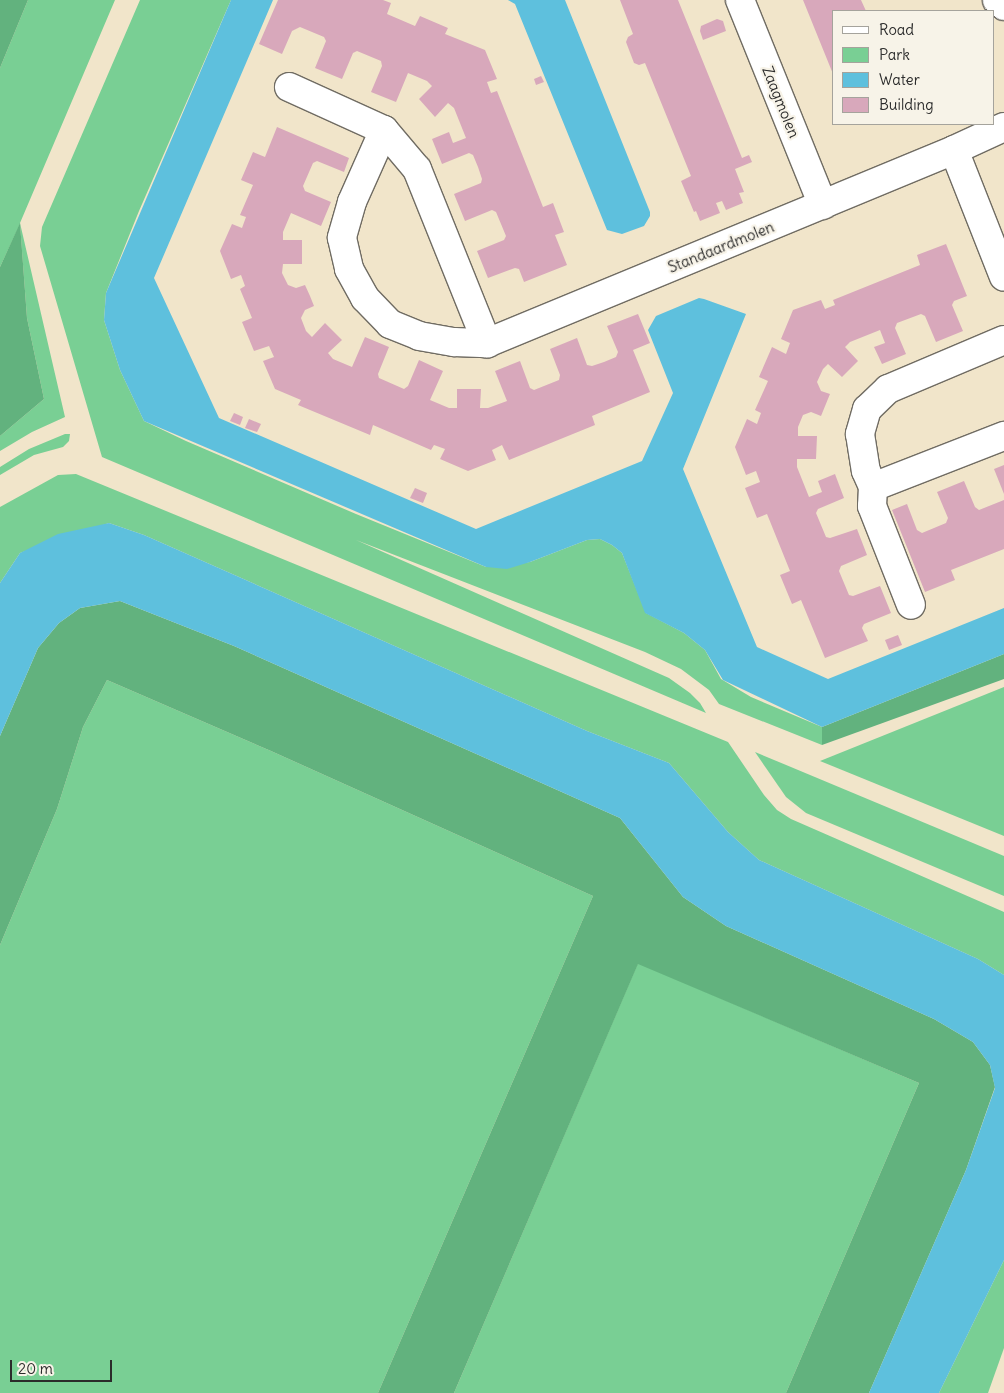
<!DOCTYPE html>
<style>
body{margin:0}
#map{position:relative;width:1004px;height:1393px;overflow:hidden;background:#f1e5ca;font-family:Delius,sans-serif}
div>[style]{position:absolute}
.green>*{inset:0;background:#79cf94}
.forest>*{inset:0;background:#62b27e}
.water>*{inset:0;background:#5ec0dd}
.building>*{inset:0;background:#d8a8bb}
.roads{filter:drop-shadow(1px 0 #706c63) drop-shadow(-1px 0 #706c63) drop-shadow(0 1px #706c63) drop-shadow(0 -1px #706c63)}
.street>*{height:28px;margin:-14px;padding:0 14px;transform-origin:14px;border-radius:14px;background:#fff}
.secondary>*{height:28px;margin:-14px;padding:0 14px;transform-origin:14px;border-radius:14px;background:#fff}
span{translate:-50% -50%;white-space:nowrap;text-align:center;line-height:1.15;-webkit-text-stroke:4.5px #f7f3e8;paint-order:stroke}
.street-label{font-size:15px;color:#2b2b2b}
.legend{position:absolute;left:832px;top:10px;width:162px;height:115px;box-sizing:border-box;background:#f7f3e8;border:1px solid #a5a39c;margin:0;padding:6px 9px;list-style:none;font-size:15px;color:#2b2b2b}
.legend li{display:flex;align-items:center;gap:10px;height:25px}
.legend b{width:25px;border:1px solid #a5a39c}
.scale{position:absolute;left:10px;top:1360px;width:102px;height:22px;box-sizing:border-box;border:2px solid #2b2b2b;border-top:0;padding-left:6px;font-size:15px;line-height:18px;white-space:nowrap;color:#2b2b2b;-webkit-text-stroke:4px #f7f3e8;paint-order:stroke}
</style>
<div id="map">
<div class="green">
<div style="clip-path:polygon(28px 0,115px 0,20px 223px,65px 417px,32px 432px,0 451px,0 436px,44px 399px,27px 318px,20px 224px,0 267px,0 68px)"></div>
<div style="clip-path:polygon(140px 0,231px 0,139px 211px,106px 293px,104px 320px,120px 370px,144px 421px,186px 441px,356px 514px,486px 567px,530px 562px,587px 540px,600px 539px,612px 545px,622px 553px,646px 613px,684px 633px,705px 650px,721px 679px,751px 697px,822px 727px,822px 745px,719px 704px,709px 690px,681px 669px,645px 652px,356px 540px,669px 678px,690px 693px,700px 703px,706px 713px,102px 457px,40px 246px,42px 227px)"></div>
<div style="clip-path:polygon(65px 434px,70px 434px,69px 441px,63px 447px,34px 455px,0 475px,0 467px,29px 449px)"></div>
<div style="clip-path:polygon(76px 474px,728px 742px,764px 795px,777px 810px,791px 819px,1004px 912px,1004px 975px,978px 959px,759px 860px,728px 832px,669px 763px,587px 731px,144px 535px,109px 523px,20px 553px,0 583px,0 507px,58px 475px)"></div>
<div style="clip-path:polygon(107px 680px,271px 751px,593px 896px,378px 1393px,0 1393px,0 945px,57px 809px,83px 727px)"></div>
<div style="clip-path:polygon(1004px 687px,1004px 836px,820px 761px)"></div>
<div style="clip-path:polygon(755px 752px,1004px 856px,1004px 896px,806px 813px,786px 797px)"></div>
<div style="clip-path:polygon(638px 963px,919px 1083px,786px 1393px,454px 1393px)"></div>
<div style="clip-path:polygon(1004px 1260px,1004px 1348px,988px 1393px,939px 1393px)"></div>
</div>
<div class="forest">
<div style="clip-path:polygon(0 0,28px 0,0 68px)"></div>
<div style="clip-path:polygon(20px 223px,27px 318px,44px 399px,0 436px,0 267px)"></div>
<div style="clip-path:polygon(120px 601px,234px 646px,620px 818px,683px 897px,726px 926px,934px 1019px,973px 1042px,990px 1065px,995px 1087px,966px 1170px,869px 1393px,786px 1393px,919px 1083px,638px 964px,454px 1393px,378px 1393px,593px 896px,271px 751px,107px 680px,83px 727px,57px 809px,0 945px,0 736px,38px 648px,59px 623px,80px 608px)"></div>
<div style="clip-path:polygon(1004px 654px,1004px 679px,822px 745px,822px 727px)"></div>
</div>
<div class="water">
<div style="clip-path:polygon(231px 0,273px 0,154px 278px,219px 418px,476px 529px,642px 461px,673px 393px,648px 330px,656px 316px,699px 298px,704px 299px,746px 314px,683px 469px,757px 647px,828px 679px,1004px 608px,1004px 654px,822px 727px,723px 680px,705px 650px,684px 633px,645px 613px,622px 553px,612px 545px,600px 539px,587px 540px,530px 562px,507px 569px,486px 567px,144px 421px,120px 370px,104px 320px,106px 293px)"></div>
<div style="clip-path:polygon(508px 0,565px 0,650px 212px,650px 216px,644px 226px,622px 234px,607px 230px,515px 4px)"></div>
<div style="clip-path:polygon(109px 523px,144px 535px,587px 731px,669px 763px,728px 832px,759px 860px,978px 959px,1004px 975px,1004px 1260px,939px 1393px,869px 1393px,966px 1170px,995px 1088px,990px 1065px,973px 1042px,934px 1019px,726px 926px,683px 897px,620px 818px,234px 646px,120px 601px,80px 608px,59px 623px,38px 648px,0 736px,0 583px,20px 553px,58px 534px)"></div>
</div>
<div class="building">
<div style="clip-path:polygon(278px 0,383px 0,391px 3px,387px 14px,415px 26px,420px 16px,448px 28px,445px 34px,485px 50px,497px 79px,487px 82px,491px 93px,497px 91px,543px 207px,553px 203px,564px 232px,555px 235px,567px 265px,524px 282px,519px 269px,515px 268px,488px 278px,477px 251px,504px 240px,506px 236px,496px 212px,492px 210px,465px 221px,454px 194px,481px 183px,482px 179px,478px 167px,473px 155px,469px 153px,442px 164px,432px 139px,449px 132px,453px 143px,466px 138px,454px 108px,448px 103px,435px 117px,419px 99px,432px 86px,427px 81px,408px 73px,396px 102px,371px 92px,382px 66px,381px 61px,357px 51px,353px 53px,342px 79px,315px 68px,326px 41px,324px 37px,300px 27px,292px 31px,282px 54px,259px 44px)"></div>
<div style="clip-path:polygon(620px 0,678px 0,742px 158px,749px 155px,752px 162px,735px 169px,744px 192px,739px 193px,743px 203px,726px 210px,722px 201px,716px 203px,720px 213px,700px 221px,696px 211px,694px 212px,681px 181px,691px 176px,645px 63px,639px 65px,634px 63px,626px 42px,628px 37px,633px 34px)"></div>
<div style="clip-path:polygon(803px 0,861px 0,866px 11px,833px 11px,833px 74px)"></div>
<div style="clip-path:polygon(717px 19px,723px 21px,726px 31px,703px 40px,700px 31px,701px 26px)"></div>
<div style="clip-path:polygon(541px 76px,544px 82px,536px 85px,534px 79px)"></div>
<div style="clip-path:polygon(277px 127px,349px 158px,344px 172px,317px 161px,313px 163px,303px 186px,305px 191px,331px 202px,321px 226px,291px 213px,283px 232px,283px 240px,302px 240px,302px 264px,283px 264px,282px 273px,288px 285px,296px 288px,305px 285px,310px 296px,314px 306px,305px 310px,301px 318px,306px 331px,312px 337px,325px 323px,342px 340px,328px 353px,333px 359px,352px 367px,365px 337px,389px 347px,378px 374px,379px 378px,404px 389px,408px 386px,419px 360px,443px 371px,430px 400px,449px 408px,457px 408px,457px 389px,481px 389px,480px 408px,488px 408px,507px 401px,495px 371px,520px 361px,530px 388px,534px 390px,559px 380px,560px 375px,550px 349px,577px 338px,587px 365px,592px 366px,604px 362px,616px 357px,618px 352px,607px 326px,638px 314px,650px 343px,633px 350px,650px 392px,592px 416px,595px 425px,509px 460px,502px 445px,492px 450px,496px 460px,468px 471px,440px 459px,445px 449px,434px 445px,431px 450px,373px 425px,370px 435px,298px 405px,301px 400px,275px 389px,263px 361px,274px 357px,269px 346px,254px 351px,242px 322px,252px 318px,240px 289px,245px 286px,241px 275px,231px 279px,220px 251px,232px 224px,242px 228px,246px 217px,240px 215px,253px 185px,241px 180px,253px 152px,265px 157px)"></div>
<div style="clip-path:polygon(946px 244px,967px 296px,954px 301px,952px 305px,963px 331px,936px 342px,925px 316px,921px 314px,897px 323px,895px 328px,906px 354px,882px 364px,874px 347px,885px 343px,880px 330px,850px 342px,845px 347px,858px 361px,842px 377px,828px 364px,823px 369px,817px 382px,821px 391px,830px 394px,821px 416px,811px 412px,803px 415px,798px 427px,798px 436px,817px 436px,816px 459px,797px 459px,797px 467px,809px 497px,822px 492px,818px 481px,835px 474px,844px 498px,818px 509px,816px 513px,826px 537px,830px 538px,857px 529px,867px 555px,841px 566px,839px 571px,849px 595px,853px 596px,880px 586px,891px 613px,864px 624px,862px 628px,868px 641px,825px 658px,801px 600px,792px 604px,780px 575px,790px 571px,767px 514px,757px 518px,745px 488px,760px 482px,756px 471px,746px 475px,735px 447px,747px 419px,757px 424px,761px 413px,755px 410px,768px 381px,759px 377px,772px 347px,786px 354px,790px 343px,781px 339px,793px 310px,821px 300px,825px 309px,835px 305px,833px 300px,920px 265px,917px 255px)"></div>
<div style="clip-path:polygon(234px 413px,243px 417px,240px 425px,230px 421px)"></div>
<div style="clip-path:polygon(249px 419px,261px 424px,257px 432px,245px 428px)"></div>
<div style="clip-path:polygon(1004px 465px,1004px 494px,994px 469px)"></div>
<div style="clip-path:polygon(964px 481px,975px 507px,979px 510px,1004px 500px,1004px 549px,951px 570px,955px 580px,925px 592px,892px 510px,907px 504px,917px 530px,922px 533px,946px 523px,948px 518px,937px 492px)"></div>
<div style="clip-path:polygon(415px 488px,427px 493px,423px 503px,410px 498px)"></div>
<div style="clip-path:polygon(898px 635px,902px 645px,889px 650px,885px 640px)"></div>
</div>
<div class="roads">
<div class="street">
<div style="left:740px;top:0;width:221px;rotate:68deg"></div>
<div style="left:289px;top:87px;width:104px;rotate:24.4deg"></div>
<div style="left:384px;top:130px;width:51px;rotate:49.8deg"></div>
<div style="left:417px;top:169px;width:188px;rotate:68.1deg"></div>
<div style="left:384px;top:130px;width:79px;rotate:114deg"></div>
<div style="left:352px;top:202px;width:37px;rotate:106deg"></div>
<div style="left:342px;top:238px;width:32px;rotate:77deg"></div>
<div style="left:349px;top:269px;width:33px;rotate:61deg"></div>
<div style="left:365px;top:298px;width:36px;rotate:46deg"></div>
<div style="left:390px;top:324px;width:31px;rotate:22deg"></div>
<div style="left:419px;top:336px;width:36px;rotate:10deg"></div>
<div style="left:454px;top:342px;width:33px;rotate:2deg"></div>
<div style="left:487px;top:343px;width:505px;rotate:-22.45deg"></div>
<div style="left:954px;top:150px;width:55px;rotate:-24.7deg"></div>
<div style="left:954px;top:150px;width:136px;rotate:68.5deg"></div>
<div style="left:1004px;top:340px;width:126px;rotate:157.1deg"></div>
<div style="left:888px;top:389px;width:29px;rotate:136deg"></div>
<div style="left:867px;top:409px;width:26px;rotate:106deg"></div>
<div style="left:860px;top:434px;width:37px;rotate:81deg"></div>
<div style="left:866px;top:471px;width:17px;rotate:66deg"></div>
<div style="left:873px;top:487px;width:141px;rotate:-21.3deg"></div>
<div style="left:873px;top:487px;width:19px;rotate:93deg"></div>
<div style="left:872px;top:506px;width:106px;rotate:68.5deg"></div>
</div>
<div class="secondary">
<div style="left:997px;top:0;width:9px;rotate:41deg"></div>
</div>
</div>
<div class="street-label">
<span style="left:781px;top:102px;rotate:68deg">Zaagmolen</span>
<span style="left:721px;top:247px;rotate:-22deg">Standaardmolen</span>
</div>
<ul class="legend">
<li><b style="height:6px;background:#fff"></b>Road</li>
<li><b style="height:14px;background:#79cf94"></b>Park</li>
<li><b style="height:14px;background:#5ec0dd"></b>Water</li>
<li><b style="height:14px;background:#d8a8bb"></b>Building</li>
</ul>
<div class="scale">20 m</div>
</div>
